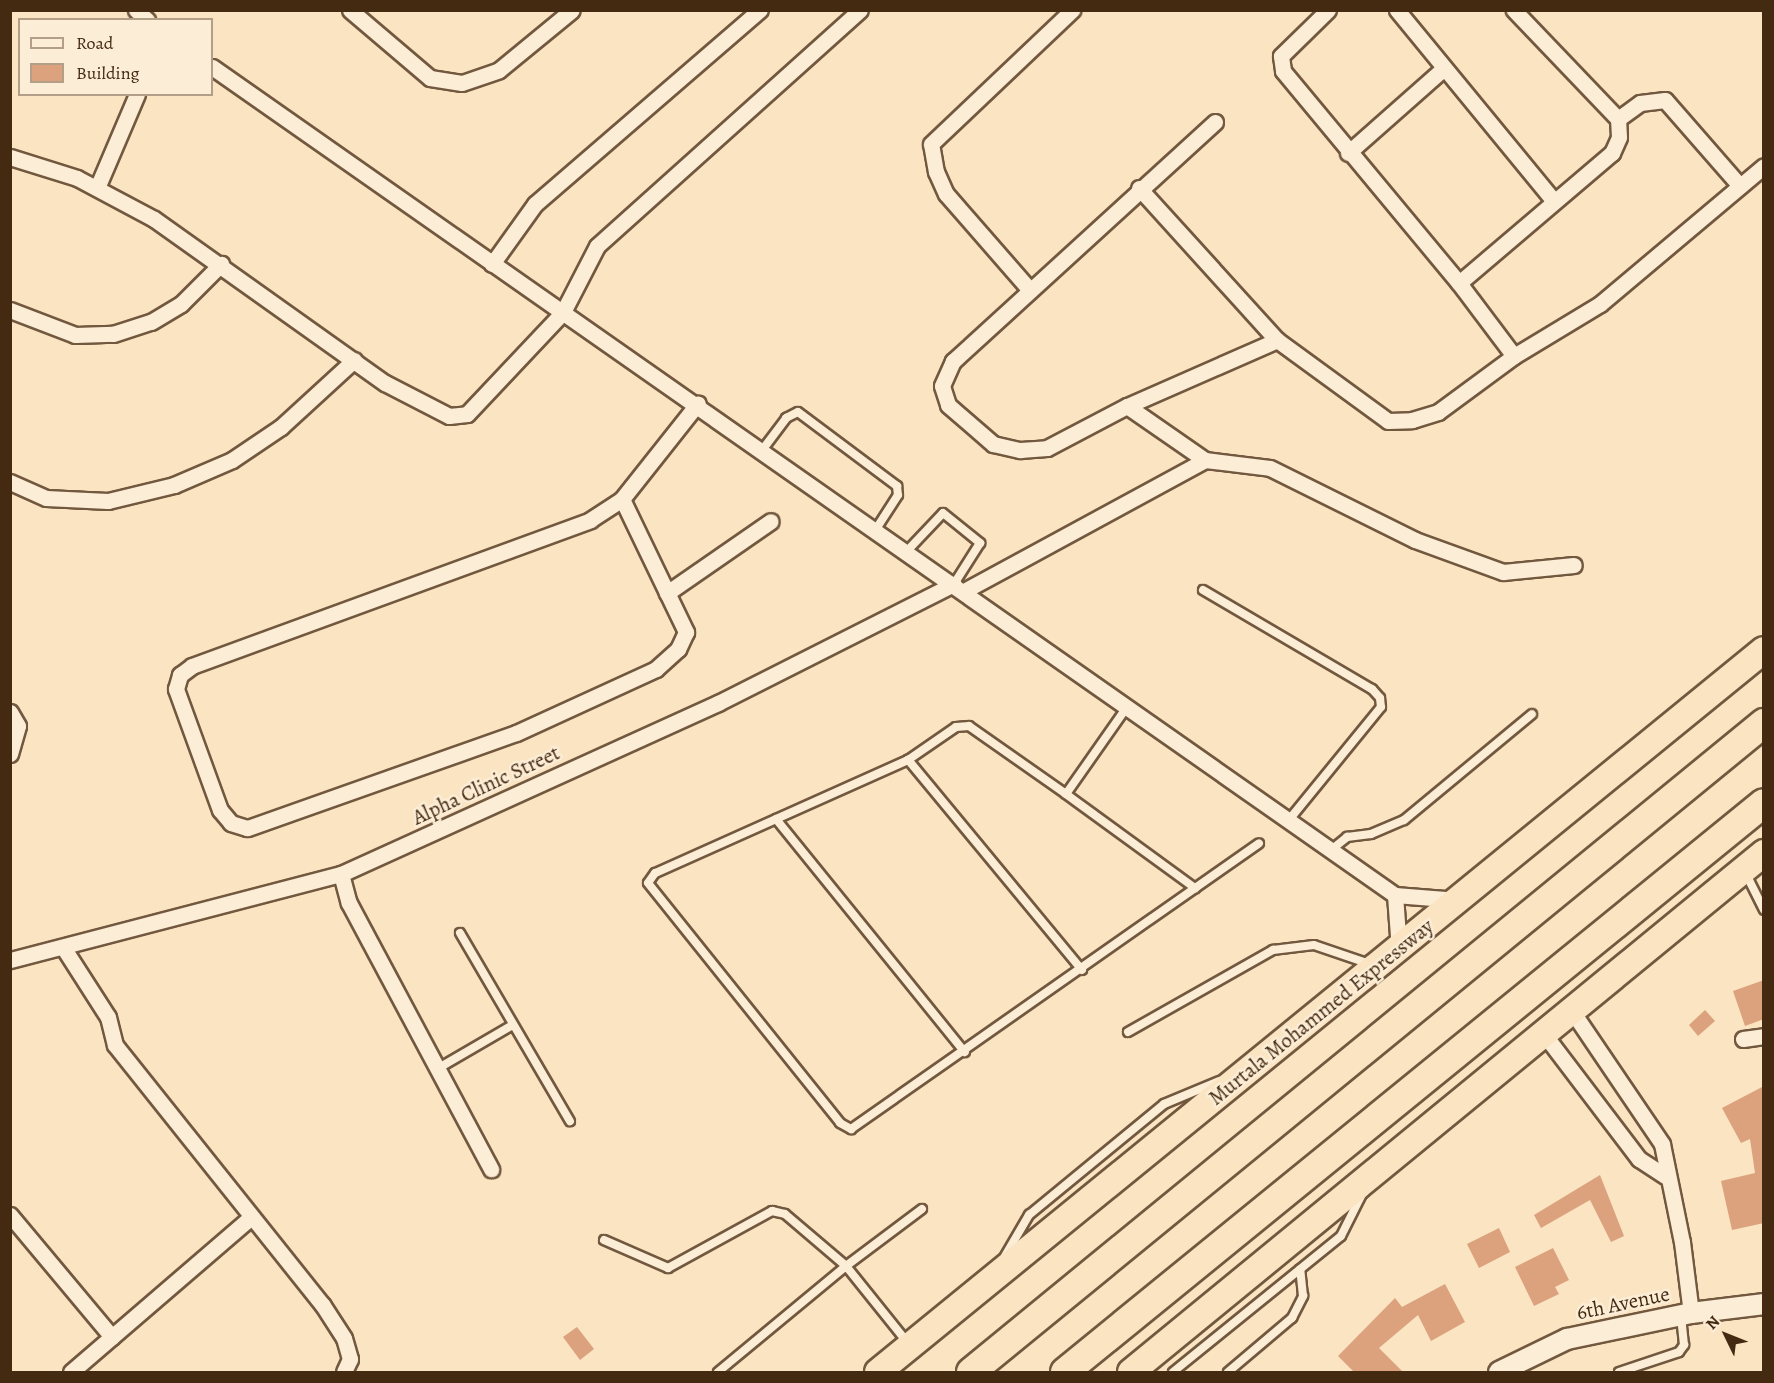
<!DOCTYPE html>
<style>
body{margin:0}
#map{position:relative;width:1774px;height:1383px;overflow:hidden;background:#fae4c2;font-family:Alegreya,serif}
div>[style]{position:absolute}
.building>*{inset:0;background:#dca17d}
.roads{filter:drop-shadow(2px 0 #72583e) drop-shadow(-2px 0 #72583e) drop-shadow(0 2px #72583e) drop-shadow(0 -2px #72583e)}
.service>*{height:8px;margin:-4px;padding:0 4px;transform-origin:4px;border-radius:4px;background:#fcedd7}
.minor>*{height:15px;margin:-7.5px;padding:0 7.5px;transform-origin:7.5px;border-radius:7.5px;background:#fcedd7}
.tertiary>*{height:20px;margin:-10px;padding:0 10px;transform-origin:10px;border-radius:10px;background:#fcedd7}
.trunk>*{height:26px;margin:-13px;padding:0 13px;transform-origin:13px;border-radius:13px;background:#fae4c2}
.motorway>*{height:28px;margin:-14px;padding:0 14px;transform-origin:14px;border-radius:14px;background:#fae4c2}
span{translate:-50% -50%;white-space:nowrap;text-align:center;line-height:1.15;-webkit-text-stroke:5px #fcedd7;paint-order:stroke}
.street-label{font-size:21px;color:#452a12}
.frame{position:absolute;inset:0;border:12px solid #452a12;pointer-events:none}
.legend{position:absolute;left:18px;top:18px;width:195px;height:78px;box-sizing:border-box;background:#fcedd7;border:2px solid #b39f88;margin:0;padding:8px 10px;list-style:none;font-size:18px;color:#452a12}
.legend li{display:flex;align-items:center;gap:12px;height:30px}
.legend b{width:30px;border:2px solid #b39f88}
.north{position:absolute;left:1696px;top:1305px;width:60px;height:60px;-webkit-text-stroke:4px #fcedd7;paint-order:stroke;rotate:313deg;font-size:16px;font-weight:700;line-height:24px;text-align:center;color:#452a12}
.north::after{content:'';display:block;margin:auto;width:21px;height:27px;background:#452a12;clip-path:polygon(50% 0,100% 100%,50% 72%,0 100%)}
</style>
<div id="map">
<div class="building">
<div style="clip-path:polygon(1764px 980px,1764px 1019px,1745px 1026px,1733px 991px)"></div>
<div style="clip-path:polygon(1705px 1010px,1715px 1021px,1698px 1036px,1689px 1025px)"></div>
<div style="clip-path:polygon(1764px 1086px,1764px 1223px,1732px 1230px,1721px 1181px,1755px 1173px,1750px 1139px,1741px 1143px,1722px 1108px)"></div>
<div style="clip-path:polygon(1600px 1175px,1624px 1236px,1611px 1242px,1590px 1200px,1541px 1228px,1534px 1215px)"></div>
<div style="clip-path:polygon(1499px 1228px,1510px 1252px,1479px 1268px,1467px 1244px)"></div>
<div style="clip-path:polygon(1553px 1248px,1569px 1280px,1555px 1287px,1559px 1294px,1534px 1306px,1515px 1267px)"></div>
<div style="clip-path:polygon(1445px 1284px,1465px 1322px,1431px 1341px,1418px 1315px,1379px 1348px,1403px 1372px,1354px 1372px,1338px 1356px,1395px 1298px,1402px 1307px)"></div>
<div style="clip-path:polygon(577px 1327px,594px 1349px,580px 1360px,563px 1337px)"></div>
</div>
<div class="roads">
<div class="service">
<div style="left:763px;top:449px;width:39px;rotate:-53deg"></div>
<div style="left:786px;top:418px;width:13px;rotate:-27deg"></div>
<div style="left:798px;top:412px;width:124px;rotate:36.8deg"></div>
<div style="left:897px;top:486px;width:9px;rotate:84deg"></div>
<div style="left:898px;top:495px;width:40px;rotate:122.9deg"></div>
<div style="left:907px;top:551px;width:52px;rotate:-46.5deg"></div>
<div style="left:943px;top:513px;width:48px;rotate:39deg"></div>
<div style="left:980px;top:543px;width:49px;rotate:122.4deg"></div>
<div style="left:1203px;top:590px;width:196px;rotate:30.4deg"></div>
<div style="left:1372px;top:689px;width:12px;rotate:48deg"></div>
<div style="left:1380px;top:698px;width:9px;rotate:84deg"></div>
<div style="left:1381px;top:707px;width:146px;rotate:129.2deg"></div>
<div style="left:908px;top:760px;width:277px;rotate:155.9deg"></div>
<div style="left:655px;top:873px;width:12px;rotate:125deg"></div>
<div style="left:648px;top:883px;width:307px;rotate:51.3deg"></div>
<div style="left:840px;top:1123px;width:13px;rotate:29deg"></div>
<div style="left:851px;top:1129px;width:498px;rotate:-35deg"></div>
<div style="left:1066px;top:794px;width:160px;rotate:36.1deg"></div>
<div style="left:776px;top:819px;width:300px;rotate:51deg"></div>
<div style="left:1331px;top:850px;width:21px;rotate:-39deg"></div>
<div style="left:1347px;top:837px;width:24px;rotate:-7deg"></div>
<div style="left:1371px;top:834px;width:36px;rotate:-23deg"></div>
<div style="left:1404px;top:820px;width:166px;rotate:-39.6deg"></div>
<div style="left:1746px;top:874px;width:40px;rotate:63.4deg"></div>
<div style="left:460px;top:933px;width:218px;rotate:59.7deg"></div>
<div style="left:1082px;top:970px;width:273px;rotate:-129.6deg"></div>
<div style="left:908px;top:760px;width:58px;rotate:-34.5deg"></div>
<div style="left:956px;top:727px;width:13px;rotate:-4deg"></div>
<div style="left:969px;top:726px;width:118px;rotate:35deg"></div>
<div style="left:1066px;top:794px;width:106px;rotate:-55deg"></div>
<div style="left:1128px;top:1032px;width:167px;rotate:-29.5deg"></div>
<div style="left:1273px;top:950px;width:41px;rotate:-7deg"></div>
<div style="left:1314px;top:945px;width:59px;rotate:18.7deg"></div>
<div style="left:437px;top:1069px;width:86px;rotate:-30.2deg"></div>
<div style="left:604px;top:1240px;width:70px;rotate:23.6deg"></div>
<div style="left:668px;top:1268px;width:119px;rotate:-28.7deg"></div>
<div style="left:772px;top:1211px;width:13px;rotate:13deg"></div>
<div style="left:785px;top:1214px;width:80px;rotate:40.4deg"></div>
<div style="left:846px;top:1266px;width:95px;rotate:-36.9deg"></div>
<div style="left:1005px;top:1256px;width:48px;rotate:-59.7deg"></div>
<div style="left:1029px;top:1215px;width:175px;rotate:-39.4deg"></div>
<div style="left:1164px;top:1104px;width:60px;rotate:-22.7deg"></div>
<div style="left:718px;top:1372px;width:166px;rotate:-39.6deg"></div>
<div style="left:846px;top:1266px;width:99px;rotate:51.2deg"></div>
<div style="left:1173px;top:1372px;width:216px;rotate:-39deg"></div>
<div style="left:1341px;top:1236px;width:49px;rotate:-63.4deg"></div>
<div style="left:1228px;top:1372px;width:84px;rotate:-40.2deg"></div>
<div style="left:1292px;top:1318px;width:25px;rotate:-63deg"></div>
<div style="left:1303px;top:1296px;width:27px;rotate:-96deg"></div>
<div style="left:1619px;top:1372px;width:63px;rotate:-18.4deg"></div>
<div style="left:1679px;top:1352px;width:9px;rotate:-54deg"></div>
<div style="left:1684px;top:1345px;width:29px;rotate:-96deg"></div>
</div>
<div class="minor">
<div style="left:136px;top:10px;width:15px;rotate:42deg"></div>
<div style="left:350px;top:10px;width:105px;rotate:40.4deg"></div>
<div style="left:430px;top:78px;width:32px;rotate:9deg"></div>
<div style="left:462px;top:83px;width:39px;rotate:-19deg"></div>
<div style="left:499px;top:70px;width:94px;rotate:-39.4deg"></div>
<div style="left:1328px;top:10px;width:66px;rotate:135.6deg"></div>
<div style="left:1281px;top:56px;width:15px;rotate:82deg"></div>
<div style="left:1283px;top:71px;width:276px;rotate:50.3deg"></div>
<div style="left:1459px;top:283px;width:91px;rotate:53deg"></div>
<div style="left:1397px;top:10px;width:247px;rotate:50.6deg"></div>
<div style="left:212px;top:67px;width:1444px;rotate:34.99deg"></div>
<div style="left:1395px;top:895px;width:63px;rotate:4.5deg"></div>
<div style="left:1618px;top:119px;width:27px;rotate:-36deg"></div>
<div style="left:1640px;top:103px;width:25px;rotate:-7deg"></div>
<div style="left:1665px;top:100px;width:114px;rotate:48.9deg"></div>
<div style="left:1215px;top:122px;width:355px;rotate:137.6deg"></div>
<div style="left:953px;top:361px;width:27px;rotate:114deg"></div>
<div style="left:942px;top:386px;width:20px;rotate:72deg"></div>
<div style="left:948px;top:405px;width:60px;rotate:40.9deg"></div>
<div style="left:993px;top:444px;width:28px;rotate:13deg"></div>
<div style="left:1020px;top:450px;width:27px;rotate:-4deg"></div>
<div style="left:1047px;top:448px;width:90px;rotate:-27.7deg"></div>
<div style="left:1127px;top:406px;width:95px;rotate:34.7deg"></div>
<div style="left:1205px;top:460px;width:65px;rotate:7deg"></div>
<div style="left:1270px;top:468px;width:162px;rotate:26.4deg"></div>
<div style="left:1415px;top:540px;width:94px;rotate:20deg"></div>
<div style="left:1503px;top:572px;width:71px;rotate:-5.6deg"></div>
<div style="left:1348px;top:153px;width:127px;rotate:-41.5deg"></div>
<div style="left:10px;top:157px;width:70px;rotate:17.4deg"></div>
<div style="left:77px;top:178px;width:87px;rotate:28deg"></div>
<div style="left:154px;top:219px;width:283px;rotate:35.4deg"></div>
<div style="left:385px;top:383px;width:72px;rotate:27.3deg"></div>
<div style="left:449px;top:416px;width:18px;rotate:-6deg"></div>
<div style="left:467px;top:414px;width:140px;rotate:-46.7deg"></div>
<div style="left:563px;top:312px;width:74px;rotate:-62.7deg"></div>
<div style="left:597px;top:246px;width:353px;rotate:-41.9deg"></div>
<div style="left:97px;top:188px;width:102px;rotate:-66.9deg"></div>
<div style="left:1139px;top:188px;width:205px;rotate:47.8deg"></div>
<div style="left:1277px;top:340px;width:137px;rotate:36.1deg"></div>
<div style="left:1388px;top:421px;width:24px;rotate:-2deg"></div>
<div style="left:1412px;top:420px;width:27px;rotate:-17deg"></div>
<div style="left:1438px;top:412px;width:94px;rotate:-36.4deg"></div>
<div style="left:1514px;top:356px;width:100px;rotate:-31.2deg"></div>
<div style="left:1600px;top:304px;width:214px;rotate:-40.1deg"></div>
<div style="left:492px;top:264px;width:74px;rotate:-54.4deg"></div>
<div style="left:535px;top:204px;width:297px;rotate:-40.8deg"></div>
<div style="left:1459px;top:283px;width:201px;rotate:-40.4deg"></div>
<div style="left:1612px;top:153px;width:17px;rotate:-66deg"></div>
<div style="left:1619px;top:137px;width:18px;rotate:-93deg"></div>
<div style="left:1618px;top:119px;width:151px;rotate:-133.7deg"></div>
<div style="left:1029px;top:289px;width:126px;rotate:-131.1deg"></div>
<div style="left:946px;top:194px;width:24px;rotate:-114deg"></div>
<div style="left:936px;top:172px;width:28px;rotate:-100deg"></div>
<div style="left:931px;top:144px;width:195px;rotate:-43.5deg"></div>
<div style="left:10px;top:310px;width:70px;rotate:21deg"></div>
<div style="left:75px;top:335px;width:38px;rotate:-2deg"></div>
<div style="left:113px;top:334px;width:40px;rotate:-18deg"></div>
<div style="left:151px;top:322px;width:35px;rotate:-31deg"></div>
<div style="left:181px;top:304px;width:57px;rotate:-45deg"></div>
<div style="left:1127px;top:406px;width:164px;rotate:-23.7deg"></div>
<div style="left:10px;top:482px;width:39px;rotate:24deg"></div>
<div style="left:46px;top:498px;width:62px;rotate:2.8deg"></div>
<div style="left:108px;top:501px;width:68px;rotate:-13.6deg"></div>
<div style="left:174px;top:485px;width:63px;rotate:-23.3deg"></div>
<div style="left:232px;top:460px;width:59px;rotate:-34deg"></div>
<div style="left:281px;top:427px;width:99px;rotate:-42.5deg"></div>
<div style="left:622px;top:499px;width:148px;rotate:64.3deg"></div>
<div style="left:686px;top:632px;width:19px;rotate:115deg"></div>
<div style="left:678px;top:649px;width:30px;rotate:138deg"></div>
<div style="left:656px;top:669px;width:154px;rotate:155.4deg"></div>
<div style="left:516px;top:733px;width:285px;rotate:160.5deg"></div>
<div style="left:247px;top:828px;width:17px;rotate:-163deg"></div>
<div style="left:231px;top:823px;width:17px;rotate:-130deg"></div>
<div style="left:220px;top:810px;width:129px;rotate:-110deg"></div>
<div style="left:176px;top:689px;width:15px;rotate:-74deg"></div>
<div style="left:180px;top:675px;width:15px;rotate:-37deg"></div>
<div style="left:192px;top:666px;width:424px;rotate:-20.1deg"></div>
<div style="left:590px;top:520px;width:38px;rotate:-33deg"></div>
<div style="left:622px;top:499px;width:122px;rotate:-51.6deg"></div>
<div style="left:964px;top:591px;width:274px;rotate:-28.5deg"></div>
<div style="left:667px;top:593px;width:126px;rotate:-34.7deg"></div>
<div style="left:10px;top:712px;width:16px;rotate:60deg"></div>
<div style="left:18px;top:726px;width:29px;rotate:106deg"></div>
<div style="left:341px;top:874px;width:30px;rotate:75deg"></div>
<div style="left:349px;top:903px;width:302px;rotate:61.9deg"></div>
<div style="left:1395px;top:895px;width:54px;rotate:85.8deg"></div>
<div style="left:63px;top:947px;width:83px;rotate:57.3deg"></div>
<div style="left:108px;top:1017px;width:29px;rotate:76deg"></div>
<div style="left:115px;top:1045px;width:332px;rotate:51.4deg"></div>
<div style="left:322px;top:1304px;width:40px;rotate:57.1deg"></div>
<div style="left:344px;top:1338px;width:22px;rotate:74deg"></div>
<div style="left:350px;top:1359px;width:14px;rotate:115deg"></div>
<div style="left:10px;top:960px;width:342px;rotate:-14.6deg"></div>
<div style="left:341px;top:874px;width:414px;rotate:-24.4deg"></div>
<div style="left:718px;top:703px;width:264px;rotate:-26.8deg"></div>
<div style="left:1572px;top:1011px;width:161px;rotate:55.9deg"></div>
<div style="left:1662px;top:1144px;width:100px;rotate:78.5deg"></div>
<div style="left:1682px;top:1242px;width:72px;rotate:82.8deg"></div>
<div style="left:1544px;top:1034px;width:157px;rotate:52.8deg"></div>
<div style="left:1639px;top:1159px;width:31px;rotate:33deg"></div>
<div style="left:1743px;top:1039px;width:21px;rotate:-8deg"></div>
<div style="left:10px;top:1215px;width:159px;rotate:50.1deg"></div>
<div style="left:71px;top:1372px;width:238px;rotate:-40.7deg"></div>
</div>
<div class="tertiary">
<div style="left:1499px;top:1372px;width:76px;rotate:-25.9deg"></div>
<div style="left:1567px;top:1339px;width:127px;rotate:-11.8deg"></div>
<div style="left:1691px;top:1313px;width:74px;rotate:-7deg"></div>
</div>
<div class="trunk">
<div style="left:878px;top:1372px;width:1143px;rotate:-39.18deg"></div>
<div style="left:1131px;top:1372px;width:819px;rotate:-39.35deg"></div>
</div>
<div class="motorway">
<div style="left:971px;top:1372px;width:1025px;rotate:-39.3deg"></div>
<div style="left:1065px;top:1372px;width:901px;rotate:-39.15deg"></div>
</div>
</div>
<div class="street-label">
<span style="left:486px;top:785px;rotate:-25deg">Alpha Clinic Street</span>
<span style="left:1321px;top:1012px;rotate:-39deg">Murtala Mohammed Expressway</span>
<span style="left:1623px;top:1303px;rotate:-12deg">6th Avenue</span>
</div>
<div class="frame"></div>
<ul class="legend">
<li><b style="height:8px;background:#fcedd7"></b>Road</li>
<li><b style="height:16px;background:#dca17d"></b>Building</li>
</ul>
<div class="north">N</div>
</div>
